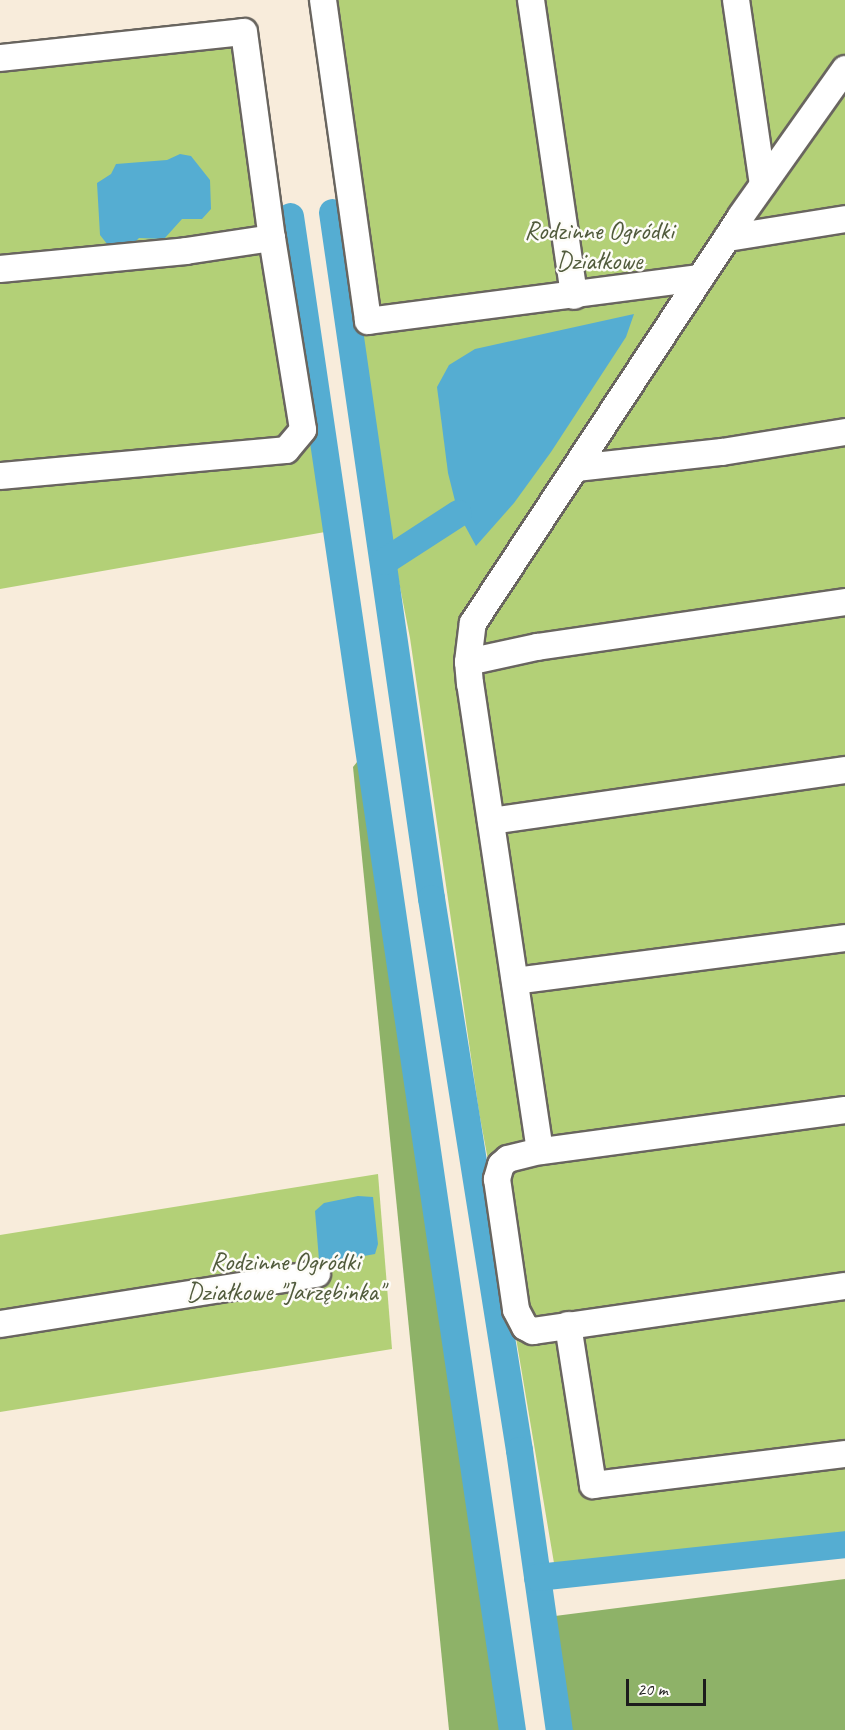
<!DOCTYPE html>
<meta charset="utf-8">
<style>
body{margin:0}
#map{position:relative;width:845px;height:1730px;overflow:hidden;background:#f8ecdb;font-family:Caveat,sans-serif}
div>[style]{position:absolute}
.green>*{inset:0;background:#b3d077}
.forest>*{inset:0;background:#8eb268}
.water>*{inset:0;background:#55add2}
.canal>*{height:27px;margin:-13.5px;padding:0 13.5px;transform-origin:13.5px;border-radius:13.5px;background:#55add2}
.roads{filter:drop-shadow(2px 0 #69655f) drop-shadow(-2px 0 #69655f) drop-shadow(0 2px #69655f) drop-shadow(0 -2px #69655f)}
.minor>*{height:26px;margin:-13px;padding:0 13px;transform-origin:13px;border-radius:13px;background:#fff}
span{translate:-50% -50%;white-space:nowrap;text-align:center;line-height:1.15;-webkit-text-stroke:5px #fdfcf7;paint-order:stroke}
.park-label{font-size:26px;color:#515b3c}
.scale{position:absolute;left:626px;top:1679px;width:80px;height:27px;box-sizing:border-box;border:3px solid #1c1c1c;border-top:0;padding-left:8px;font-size:18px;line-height:21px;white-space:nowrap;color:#1c1c1c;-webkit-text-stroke:4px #fdfcf7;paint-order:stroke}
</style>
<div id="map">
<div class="green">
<div style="clip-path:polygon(315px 0,845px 0,845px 1534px,555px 1569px,514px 1326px,516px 1310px,479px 1112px,410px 638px,389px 531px)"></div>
<div style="clip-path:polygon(249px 27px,325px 532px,0 589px,0 52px)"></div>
<div style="clip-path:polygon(378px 1174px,392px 1349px,0 1412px,0 1235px)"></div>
</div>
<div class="forest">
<div style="clip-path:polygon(378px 736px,516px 1730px,449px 1730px,353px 767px)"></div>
<div style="clip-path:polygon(845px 1579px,845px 1730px,571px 1730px,555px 1616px)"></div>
</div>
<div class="water">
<div style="clip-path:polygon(180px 154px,191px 156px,210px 180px,211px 209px,202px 219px,182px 219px,164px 239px,139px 238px,125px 252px,111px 249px,100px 235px,97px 183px,111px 174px,116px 164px,167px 160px)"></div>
<div style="clip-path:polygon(634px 314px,626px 337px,551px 452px,514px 503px,476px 546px,458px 513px,448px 473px,437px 387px,449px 365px,475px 349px)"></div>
<div style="clip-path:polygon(358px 1196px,373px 1197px,378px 1244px,375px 1254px,337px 1261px,319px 1260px,315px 1211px,324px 1203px)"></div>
</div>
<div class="canal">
<div style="left:332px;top:212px;width:693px;rotate:81.79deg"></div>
<div style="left:431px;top:898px;width:559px;rotate:80.94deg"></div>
<div style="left:519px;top:1450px;width:283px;rotate:81.9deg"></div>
<div style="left:290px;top:216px;width:1530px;rotate:81.66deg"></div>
<div style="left:384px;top:561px;width:88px;rotate:-33deg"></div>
<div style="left:537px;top:1577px;width:310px;rotate:-6.1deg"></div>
</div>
<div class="roads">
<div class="minor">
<div style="left:323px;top:0;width:324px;rotate:82deg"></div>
<div style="left:368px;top:321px;width:335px;rotate:-7.4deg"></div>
<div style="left:531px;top:0;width:299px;rotate:81.7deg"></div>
<div style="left:736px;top:0;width:186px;rotate:81.7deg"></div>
<div style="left:0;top:58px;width:245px;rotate:-6.1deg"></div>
<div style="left:244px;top:32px;width:208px;rotate:82.3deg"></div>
<div style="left:272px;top:238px;width:194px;rotate:80.8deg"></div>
<div style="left:303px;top:430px;width:26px;rotate:130deg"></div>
<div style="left:286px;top:450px;width:287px;rotate:174.8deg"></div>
<div style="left:727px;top:238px;width:120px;rotate:-9.1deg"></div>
<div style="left:0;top:269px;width:187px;rotate:-5.5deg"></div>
<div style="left:186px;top:251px;width:87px;rotate:-8.6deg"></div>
<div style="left:576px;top:468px;width:147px;rotate:-6.3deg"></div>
<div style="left:722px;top:452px;width:125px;rotate:-9.2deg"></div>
<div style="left:468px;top:662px;width:71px;rotate:-12.3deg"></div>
<div style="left:537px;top:647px;width:311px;rotate:-8.3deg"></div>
<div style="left:491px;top:821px;width:358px;rotate:-8.2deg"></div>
<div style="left:515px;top:981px;width:333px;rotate:-7.4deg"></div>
<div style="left:845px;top:1110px;width:308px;rotate:172.3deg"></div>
<div style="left:540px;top:1151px;width:33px;rotate:166deg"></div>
<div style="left:508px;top:1159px;width:9px;rotate:139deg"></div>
<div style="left:501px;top:1165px;width:15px;rotate:106deg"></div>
<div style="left:497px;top:1179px;width:132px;rotate:81.7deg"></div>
<div style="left:516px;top:1310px;width:19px;rotate:62deg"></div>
<div style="left:525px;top:1327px;width:9px;rotate:27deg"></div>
<div style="left:533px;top:1331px;width:315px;rotate:-8.2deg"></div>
<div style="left:540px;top:1151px;width:472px;rotate:-98.5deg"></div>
<div style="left:470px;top:684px;width:22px;rotate:-95deg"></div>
<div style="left:468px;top:662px;width:39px;rotate:-83deg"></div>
<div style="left:473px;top:623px;width:487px;rotate:-56.6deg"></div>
<div style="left:741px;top:216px;width:180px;rotate:-54.7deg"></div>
<div style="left:0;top:1324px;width:321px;rotate:-9deg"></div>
<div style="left:568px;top:1325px;width:162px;rotate:81.1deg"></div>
<div style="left:593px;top:1485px;width:254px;rotate:-7deg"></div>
</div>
</div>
<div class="park-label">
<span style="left:599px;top:246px">Rodzinne Ogródki<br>Działkowe</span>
<span style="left:285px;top:1277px">Rodzinne Ogródki<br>Działkowe "Jarzębinka"</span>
</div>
<div class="scale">20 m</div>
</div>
